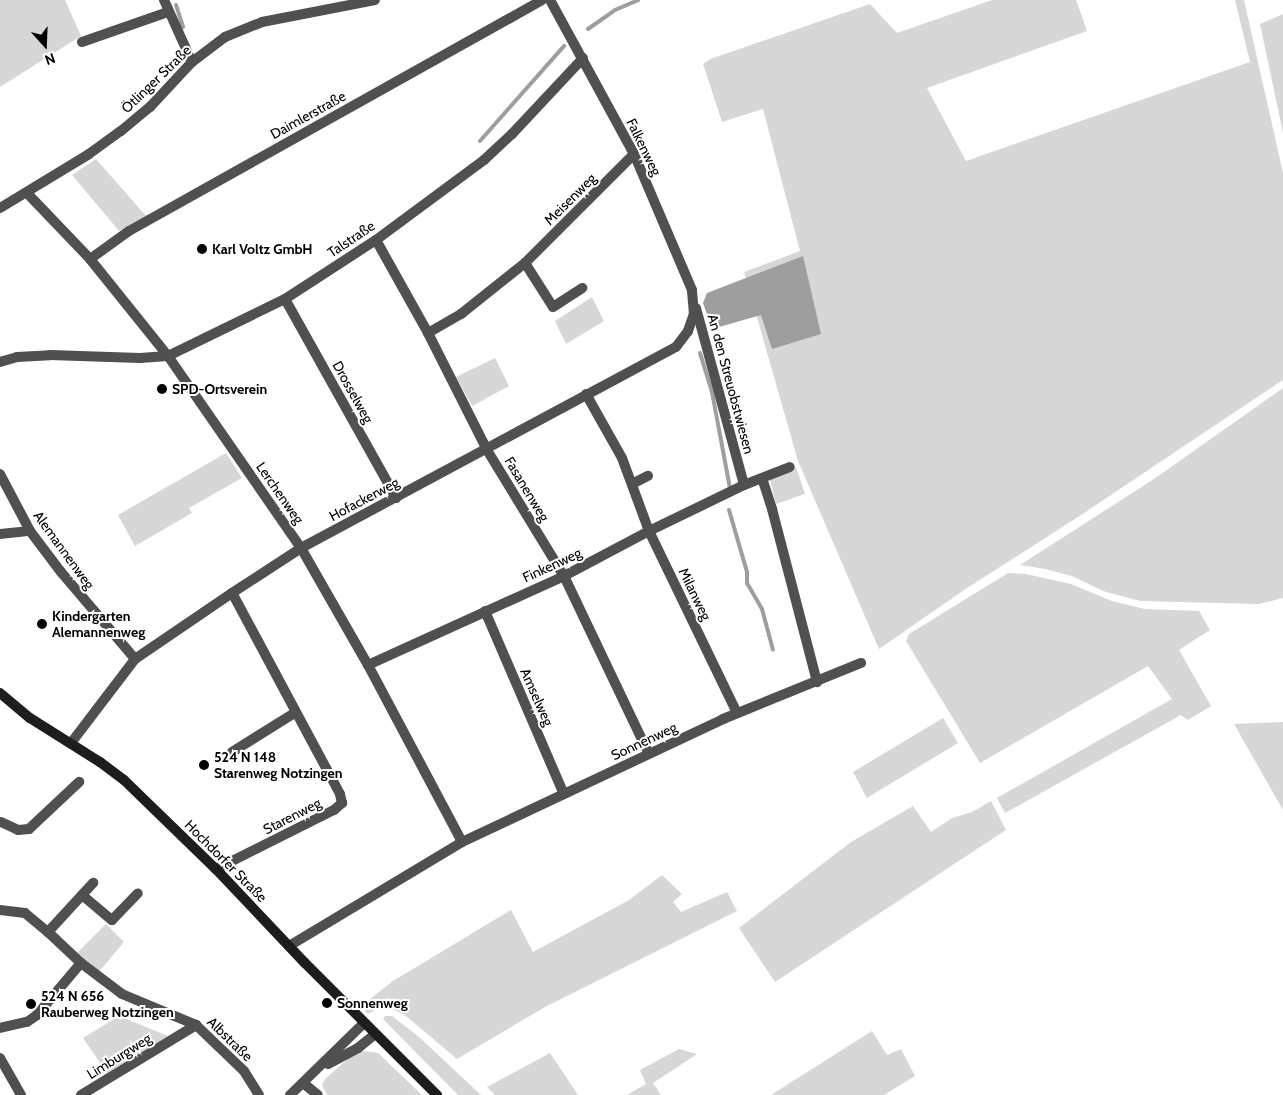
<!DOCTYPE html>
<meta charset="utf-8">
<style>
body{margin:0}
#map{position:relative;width:1283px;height:1095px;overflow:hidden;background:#fff;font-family:Cabin,sans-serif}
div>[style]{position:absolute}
.green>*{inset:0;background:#d7d7d7}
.water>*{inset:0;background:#9e9e9e}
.stream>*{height:4px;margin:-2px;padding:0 2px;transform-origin:2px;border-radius:2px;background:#9e9e9e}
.minor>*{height:10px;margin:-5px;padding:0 5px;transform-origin:5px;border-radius:5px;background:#505050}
.tertiary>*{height:10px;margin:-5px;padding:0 5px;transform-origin:5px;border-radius:5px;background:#505050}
.secondary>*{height:10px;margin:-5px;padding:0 5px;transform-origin:5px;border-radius:5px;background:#1d1d1d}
.dots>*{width:14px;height:14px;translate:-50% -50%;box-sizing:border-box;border:2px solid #fff;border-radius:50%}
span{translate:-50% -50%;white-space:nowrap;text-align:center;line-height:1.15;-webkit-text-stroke:4px #fff;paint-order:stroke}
.street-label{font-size:14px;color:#000}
.poi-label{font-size:14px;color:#000;font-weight:700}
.left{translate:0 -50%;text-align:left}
.north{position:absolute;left:20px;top:20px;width:50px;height:50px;-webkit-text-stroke:4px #fff;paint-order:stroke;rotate:160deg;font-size:14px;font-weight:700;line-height:20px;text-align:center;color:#000}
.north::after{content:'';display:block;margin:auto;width:18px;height:22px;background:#000;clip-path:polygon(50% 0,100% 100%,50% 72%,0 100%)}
</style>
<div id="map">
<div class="green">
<div style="clip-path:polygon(0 0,65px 0,81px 36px,0 87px)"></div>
<div style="clip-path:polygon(992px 0,1076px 0,1087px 31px,927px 88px,966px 161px,1250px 62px,1235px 0,1244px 0,1283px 173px,1283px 380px,1078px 517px,967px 588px,879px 649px,798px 461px,744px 272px,800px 251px,763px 109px,722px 122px,703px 64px,710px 59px,870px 4px,897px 33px)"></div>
<div style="clip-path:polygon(1283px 14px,1283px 133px,1260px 24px)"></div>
<div style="clip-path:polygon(96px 159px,146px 216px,119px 231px,72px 175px)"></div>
<div style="clip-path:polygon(592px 297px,604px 321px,566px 344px,555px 321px)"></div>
<div style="clip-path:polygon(495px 358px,509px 386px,472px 406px,456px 377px)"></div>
<div style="clip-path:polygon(1283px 388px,1283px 598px,1259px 604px,1140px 601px,1103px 591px,1072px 576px,1045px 569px,1020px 565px,1154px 479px)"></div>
<div style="clip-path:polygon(226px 453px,242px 478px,189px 508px,192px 513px,135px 546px,118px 515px)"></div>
<div style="clip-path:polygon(796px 467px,805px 494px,776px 504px,769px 476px)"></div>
<div style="clip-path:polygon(1008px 573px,1026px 574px,1071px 584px,1112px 601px,1145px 609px,1199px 611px,1210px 630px,1179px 650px,1211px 706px,1188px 720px,1181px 715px,1005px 813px,997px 798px,1172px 699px,1148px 666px,980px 763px,906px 641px,909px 634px)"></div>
<div style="clip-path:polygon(943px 718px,958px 743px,867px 798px,853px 772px)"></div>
<div style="clip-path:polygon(1283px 722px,1283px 810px,1234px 724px)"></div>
<div style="clip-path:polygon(991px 801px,1006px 830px,775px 982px,739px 928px,851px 842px,913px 806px,931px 832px,952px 818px,972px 812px)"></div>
<div style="clip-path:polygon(662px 875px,682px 894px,673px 902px,681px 912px,727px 892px,737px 911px,545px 1007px,457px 1059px,406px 1016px,389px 1007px,380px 1007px,368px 1014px,361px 1006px,393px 981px,511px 910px,533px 952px,629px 900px)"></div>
<div style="clip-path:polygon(106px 924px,124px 942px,97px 974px,76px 954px)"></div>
<div style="clip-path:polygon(119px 1016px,168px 1036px,107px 1073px,83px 1038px)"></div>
<div style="clip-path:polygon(385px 1016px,392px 1016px,418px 1036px,481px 1095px,458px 1095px,383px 1019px)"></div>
<div style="clip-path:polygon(872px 1031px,887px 1055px,901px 1049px,915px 1076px,884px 1095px,771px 1095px)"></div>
<div style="clip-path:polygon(679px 1049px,697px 1054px,653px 1083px,661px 1095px,627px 1095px,646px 1084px,640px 1070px)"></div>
<div style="clip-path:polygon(364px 1051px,378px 1053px,422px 1095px,327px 1095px,322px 1085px,326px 1078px,351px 1056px)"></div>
<div style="clip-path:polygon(550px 1053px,578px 1095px,495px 1095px,487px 1087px)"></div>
</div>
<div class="water">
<div style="clip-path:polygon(803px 256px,821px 334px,772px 349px,761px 315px,712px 329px,703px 303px,707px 293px)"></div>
</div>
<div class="stream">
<div style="left:176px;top:5px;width:23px;rotate:72deg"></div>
<div style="left:588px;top:29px;width:33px;rotate:-35deg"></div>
<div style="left:615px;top:10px;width:25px;rotate:-23deg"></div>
<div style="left:480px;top:141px;width:127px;rotate:-48.5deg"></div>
<div style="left:700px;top:353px;width:41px;rotate:72.9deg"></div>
<div style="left:712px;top:392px;width:98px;rotate:79.4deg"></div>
<div style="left:729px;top:510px;width:65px;rotate:73.8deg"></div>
<div style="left:747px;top:572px;width:11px;rotate:90deg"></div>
<div style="left:747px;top:583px;width:30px;rotate:60deg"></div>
<div style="left:762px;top:609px;width:42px;rotate:75deg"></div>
</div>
<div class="minor">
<div style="left:164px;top:0;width:68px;rotate:65.7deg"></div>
<div style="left:82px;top:42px;width:91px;rotate:-19.2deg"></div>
<div style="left:27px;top:193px;width:91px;rotate:46.3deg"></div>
<div style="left:90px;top:259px;width:124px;rotate:51.2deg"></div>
<div style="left:168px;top:356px;width:234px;rotate:55.3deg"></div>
<div style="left:301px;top:548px;width:135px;rotate:60.2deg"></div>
<div style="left:368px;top:665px;width:200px;rotate:62deg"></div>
<div style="left:376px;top:240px;width:107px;rotate:60.8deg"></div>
<div style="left:428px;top:333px;width:131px;rotate:63.2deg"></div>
<div style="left:487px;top:450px;width:148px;rotate:58.6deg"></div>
<div style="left:564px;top:576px;width:197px;rotate:64.5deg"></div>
<div style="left:90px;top:259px;width:48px;rotate:-35.7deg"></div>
<div style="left:129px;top:231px;width:473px;rotate:-29.2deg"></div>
<div style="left:525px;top:263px;width:52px;rotate:57.5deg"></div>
<div style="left:553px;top:307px;width:35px;rotate:-33deg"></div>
<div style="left:285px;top:299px;width:228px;rotate:60.8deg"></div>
<div style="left:696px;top:308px;width:183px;rotate:74.8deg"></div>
<div style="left:428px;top:333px;width:38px;rotate:-30deg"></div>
<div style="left:461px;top:314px;width:82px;rotate:-38.6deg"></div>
<div style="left:525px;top:263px;width:154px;rotate:-45deg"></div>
<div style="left:0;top:362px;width:18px;rotate:-16deg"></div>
<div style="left:17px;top:357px;width:33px;rotate:-3deg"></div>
<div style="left:50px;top:355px;width:90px;rotate:1.9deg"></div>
<div style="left:140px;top:358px;width:28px;rotate:-4deg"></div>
<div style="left:168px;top:356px;width:130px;rotate:-26deg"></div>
<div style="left:285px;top:299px;width:108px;rotate:-33deg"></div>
<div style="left:376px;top:240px;width:134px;rotate:-36.5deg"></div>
<div style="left:484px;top:160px;width:38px;rotate:-43deg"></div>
<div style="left:512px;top:134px;width:104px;rotate:-46.9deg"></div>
<div style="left:586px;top:394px;width:73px;rotate:60.6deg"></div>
<div style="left:622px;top:458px;width:78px;rotate:69.7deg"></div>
<div style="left:649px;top:531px;width:202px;rotate:64.2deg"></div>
<div style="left:0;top:474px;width:64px;rotate:62.2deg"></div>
<div style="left:30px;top:531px;width:51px;rotate:52.9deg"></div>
<div style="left:61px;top:572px;width:114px;rotate:49.6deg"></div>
<div style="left:762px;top:478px;width:33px;rotate:72deg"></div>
<div style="left:772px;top:509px;width:179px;rotate:75.4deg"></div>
<div style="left:632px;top:484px;width:18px;rotate:-27deg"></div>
<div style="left:0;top:534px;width:30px;rotate:-6deg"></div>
<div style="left:485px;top:611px;width:199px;rotate:66.7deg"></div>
<div style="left:368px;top:665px;width:215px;rotate:-24.4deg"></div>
<div style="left:564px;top:576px;width:96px;rotate:-27.9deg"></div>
<div style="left:649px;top:531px;width:106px;rotate:-25.8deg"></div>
<div style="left:744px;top:485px;width:49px;rotate:-21.4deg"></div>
<div style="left:71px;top:743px;width:106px;rotate:-52.7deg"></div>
<div style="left:135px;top:659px;width:117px;rotate:-34.2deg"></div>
<div style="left:232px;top:593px;width:82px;rotate:-33.1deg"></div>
<div style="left:301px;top:548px;width:425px;rotate:-28.2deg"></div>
<div style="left:676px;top:347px;width:20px;rotate:-53deg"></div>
<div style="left:688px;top:331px;width:18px;rotate:-71deg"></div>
<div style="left:694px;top:314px;width:24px;rotate:-95deg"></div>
<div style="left:692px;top:290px;width:148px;rotate:-113.1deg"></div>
<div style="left:634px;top:154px;width:175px;rotate:-118.6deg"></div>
<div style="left:232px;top:752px;width:75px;rotate:-32deg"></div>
<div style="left:1px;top:822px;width:19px;rotate:25deg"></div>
<div style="left:18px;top:830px;width:11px;rotate:-5deg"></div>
<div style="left:29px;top:829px;width:69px;rotate:-43.2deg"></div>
<div style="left:216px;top:869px;width:132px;rotate:-26.6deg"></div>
<div style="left:334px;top:810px;width:11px;rotate:-41deg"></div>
<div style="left:342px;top:803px;width:9px;rotate:-103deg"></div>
<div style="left:340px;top:794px;width:228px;rotate:-118.2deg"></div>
<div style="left:82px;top:895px;width:39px;rotate:40deg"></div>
<div style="left:112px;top:920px;width:37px;rotate:-46deg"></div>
<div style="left:0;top:910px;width:25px;rotate:7deg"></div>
<div style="left:25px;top:913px;width:30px;rotate:40deg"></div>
<div style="left:48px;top:932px;width:45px;rotate:43.2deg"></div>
<div style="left:81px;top:963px;width:51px;rotate:37.1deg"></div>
<div style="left:122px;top:994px;width:80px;rotate:22.7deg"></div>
<div style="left:196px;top:1025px;width:66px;rotate:43.8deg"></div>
<div style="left:244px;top:1071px;width:28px;rotate:58deg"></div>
<div style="left:48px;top:932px;width:67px;rotate:-47.4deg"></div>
<div style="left:289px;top:946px;width:202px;rotate:-31deg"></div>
<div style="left:462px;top:842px;width:289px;rotate:-25.2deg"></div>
<div style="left:723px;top:719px;width:149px;rotate:-22.1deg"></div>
<div style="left:0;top:1028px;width:28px;rotate:-13deg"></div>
<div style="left:27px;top:1022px;width:12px;rotate:-35deg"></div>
<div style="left:37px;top:1015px;width:68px;rotate:-49.8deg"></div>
<div style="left:0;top:1058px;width:43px;rotate:60.4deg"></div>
<div style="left:328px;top:1064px;width:34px;rotate:-28deg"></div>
<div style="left:358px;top:1048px;width:22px;rotate:-39deg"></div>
<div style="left:303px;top:1083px;width:19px;rotate:39deg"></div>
<div style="left:81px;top:1095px;width:135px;rotate:-31.3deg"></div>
<div style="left:290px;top:1095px;width:103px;rotate:-44.2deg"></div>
</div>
<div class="tertiary">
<div style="left:0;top:208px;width:104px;rotate:-31.2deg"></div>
<div style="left:89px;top:154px;width:39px;rotate:-36deg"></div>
<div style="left:121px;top:131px;width:38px;rotate:-40deg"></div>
<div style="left:150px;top:107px;width:62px;rotate:-47deg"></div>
<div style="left:192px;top:62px;width:41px;rotate:-37.1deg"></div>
<div style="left:225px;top:37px;width:40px;rotate:-22deg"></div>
<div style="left:262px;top:22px;width:115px;rotate:-11deg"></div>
</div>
<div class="secondary">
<div style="left:0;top:693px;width:39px;rotate:40deg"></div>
<div style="left:30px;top:718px;width:83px;rotate:32.2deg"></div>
<div style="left:100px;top:762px;width:30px;rotate:37deg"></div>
<div style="left:124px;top:780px;width:128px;rotate:44.1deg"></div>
<div style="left:216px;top:869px;width:129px;rotate:46.6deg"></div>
<div style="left:305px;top:963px;width:187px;rotate:45deg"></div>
</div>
<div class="dots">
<div style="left:202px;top:249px;background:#000"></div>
<div style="left:162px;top:389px;background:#000"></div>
<div style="left:42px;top:624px;background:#000"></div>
<div style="left:204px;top:765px;background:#000"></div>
<div style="left:327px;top:1003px;background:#000"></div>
<div style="left:31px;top:1004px;background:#000"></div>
</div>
<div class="street-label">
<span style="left:156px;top:79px;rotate:-44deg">Ötlinger Straße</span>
<span style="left:308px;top:115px;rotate:-29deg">Daimlerstraße</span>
<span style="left:644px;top:147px;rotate:64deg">Falkenweg</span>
<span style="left:570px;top:199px;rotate:-45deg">Meisenweg</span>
<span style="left:351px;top:239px;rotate:-34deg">Talstraße</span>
<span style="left:731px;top:384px;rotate:75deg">An den Streuobstwiesen</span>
<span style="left:353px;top:392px;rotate:61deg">Drosselweg</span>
<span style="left:527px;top:489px;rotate:59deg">Fasanenweg</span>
<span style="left:280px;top:493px;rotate:55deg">Lerchenweg</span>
<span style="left:364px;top:499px;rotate:-28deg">Hofackerweg</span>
<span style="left:64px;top:550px;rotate:54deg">Alemannenweg</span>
<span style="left:552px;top:565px;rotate:-25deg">Finkenweg</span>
<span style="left:695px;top:594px;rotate:64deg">Milanweg</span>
<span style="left:537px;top:697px;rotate:66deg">Amselweg</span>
<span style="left:644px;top:741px;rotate:-25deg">Sonnenweg</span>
<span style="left:292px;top:816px;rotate:-27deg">Starenweg</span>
<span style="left:226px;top:861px;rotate:45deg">Hochdorfer Straße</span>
<span style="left:230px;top:1039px;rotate:44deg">Albstraße</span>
<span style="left:119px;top:1056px;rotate:-32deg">Limburgweg</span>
</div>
<div class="poi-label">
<span class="left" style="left:212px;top:249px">Karl Voltz GmbH</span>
<span class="left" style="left:172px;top:389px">SPD-Ortsverein</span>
<span class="left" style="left:52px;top:624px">Kindergarten<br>Alemannenweg</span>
<span class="left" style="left:214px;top:765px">524 N 148<br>Starenweg Notzingen</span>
<span class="left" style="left:41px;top:1004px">524 N 656<br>Rauberweg Notzingen</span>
<span class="left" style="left:337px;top:1003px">Sonnenweg</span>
</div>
<div class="north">N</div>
</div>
